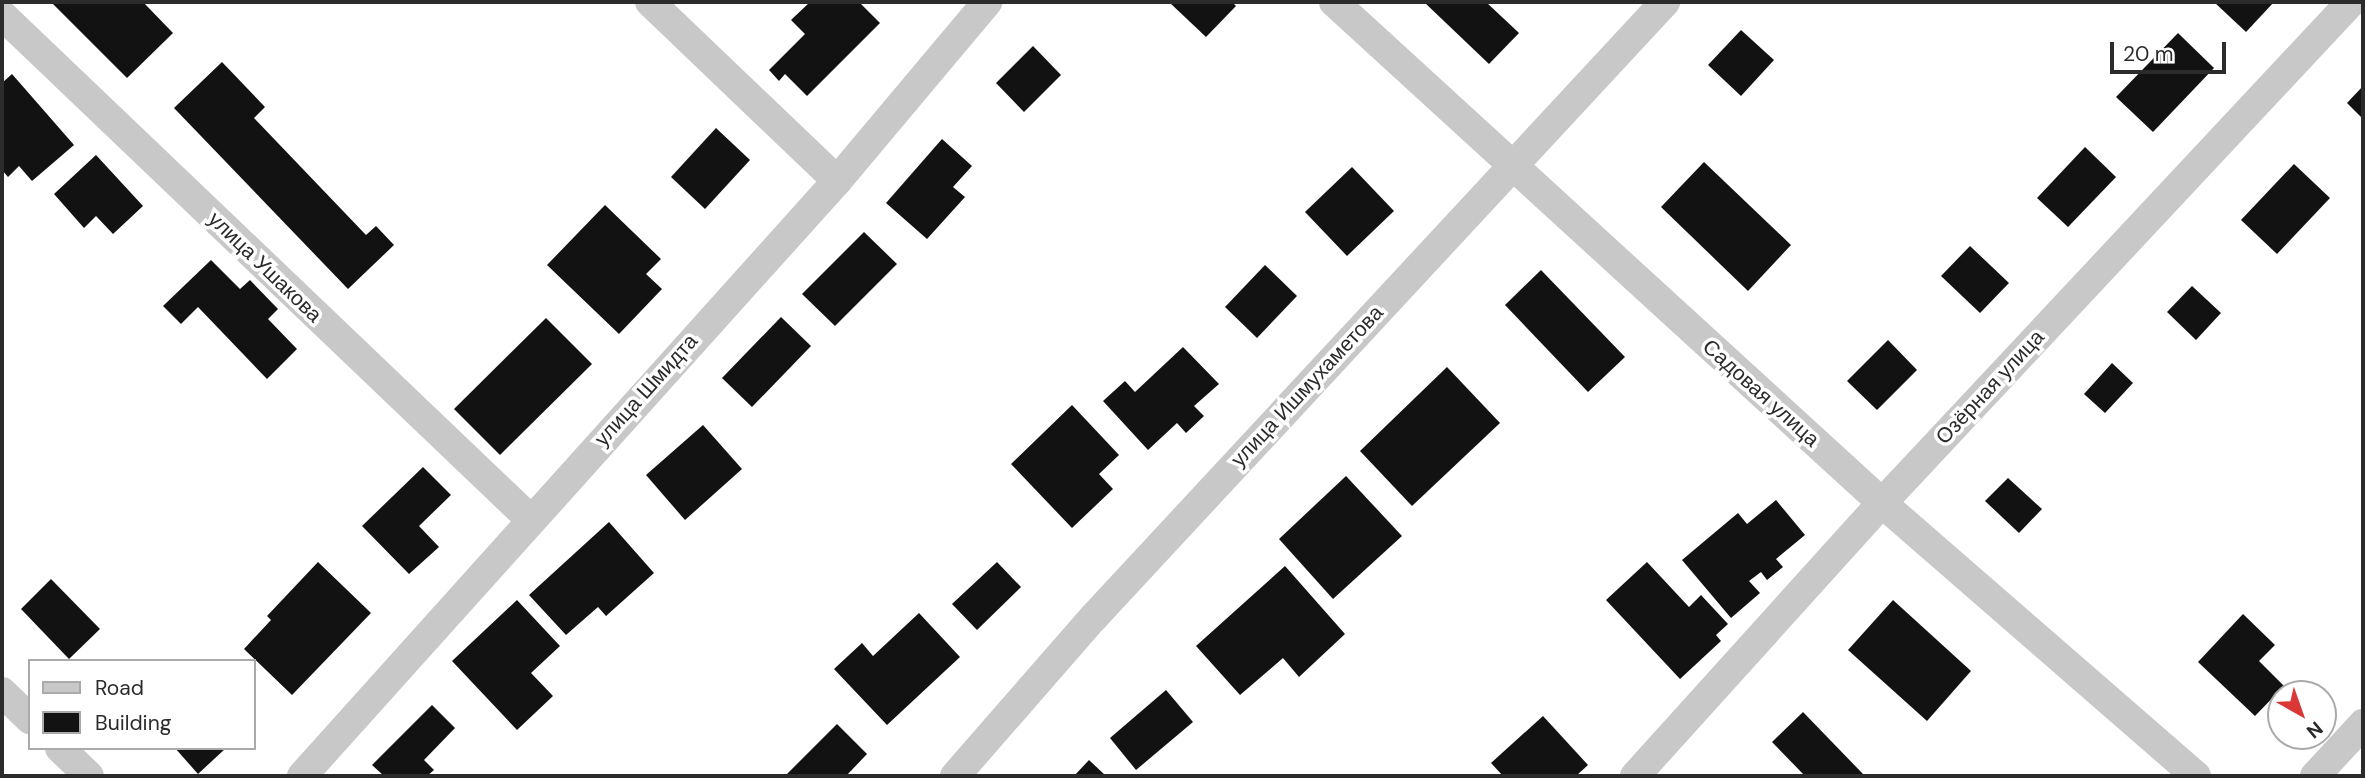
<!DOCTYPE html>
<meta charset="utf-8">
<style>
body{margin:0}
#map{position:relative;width:2365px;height:778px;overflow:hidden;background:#fff;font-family:"DM Sans",sans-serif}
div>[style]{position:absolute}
.building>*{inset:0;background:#121212}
.minor>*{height:30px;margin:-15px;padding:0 15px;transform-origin:15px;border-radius:15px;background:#c8c8c8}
span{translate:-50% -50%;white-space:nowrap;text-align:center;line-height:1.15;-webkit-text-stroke:7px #fff;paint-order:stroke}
.street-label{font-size:21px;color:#2b2b2b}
.frame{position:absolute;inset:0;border:4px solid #2b2b2b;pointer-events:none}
.legend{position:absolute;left:28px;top:659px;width:228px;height:91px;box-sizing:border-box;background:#fff;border:2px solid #aaa;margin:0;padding:9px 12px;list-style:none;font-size:21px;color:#2b2b2b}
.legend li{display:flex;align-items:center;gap:14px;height:35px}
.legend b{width:35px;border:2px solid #aaa}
.north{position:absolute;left:2267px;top:680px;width:70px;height:70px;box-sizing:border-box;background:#fff;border:2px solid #aaa;border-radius:50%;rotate:140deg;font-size:19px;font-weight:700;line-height:28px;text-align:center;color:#2b2b2b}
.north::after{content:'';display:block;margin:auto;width:24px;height:32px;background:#da3836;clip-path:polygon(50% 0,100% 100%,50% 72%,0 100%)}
.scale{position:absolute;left:2110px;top:42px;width:116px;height:32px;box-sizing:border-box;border:4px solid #2b2b2b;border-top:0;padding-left:9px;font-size:21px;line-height:24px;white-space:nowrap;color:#2b2b2b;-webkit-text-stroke:5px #fff;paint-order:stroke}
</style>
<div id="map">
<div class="building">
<div style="clip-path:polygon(51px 2px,143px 2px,173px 33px,127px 78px)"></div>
<div style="clip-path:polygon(810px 2px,859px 2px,880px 23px,807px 96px,785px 74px,779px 81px,769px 70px,805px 34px,791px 20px)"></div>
<div style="clip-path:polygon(1169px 2px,1232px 2px,1236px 6px,1206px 37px)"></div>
<div style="clip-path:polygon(1424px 2px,1486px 2px,1519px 33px,1489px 64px)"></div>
<div style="clip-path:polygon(2214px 2px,2274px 2px,2246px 32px)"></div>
<div style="clip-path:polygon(1741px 30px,1774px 60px,1741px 96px,1708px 65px)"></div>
<div style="clip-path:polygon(2178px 33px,2214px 68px,2153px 132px,2116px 97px)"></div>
<div style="clip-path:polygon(1033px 46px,1061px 75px,1024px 112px,996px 83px)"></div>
<div style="clip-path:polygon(222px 62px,265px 107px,254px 118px,366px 235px,376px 226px,394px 245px,348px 289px,174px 108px)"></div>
<div style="clip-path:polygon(12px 74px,74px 145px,32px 181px,19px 166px,8px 177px,2px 170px,2px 83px)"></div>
<div style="clip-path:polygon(2363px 86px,2363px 119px,2347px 103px)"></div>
<div style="clip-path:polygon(716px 128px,750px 160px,705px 209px,671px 177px)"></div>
<div style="clip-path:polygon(942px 139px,972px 166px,953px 187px,965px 197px,927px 239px,886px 203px)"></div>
<div style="clip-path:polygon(2085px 147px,2116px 177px,2068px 227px,2037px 198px)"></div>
<div style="clip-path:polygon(96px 155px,143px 206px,113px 234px,96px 216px,84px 228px,54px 194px)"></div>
<div style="clip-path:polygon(1704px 162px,1791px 245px,1748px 291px,1661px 207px)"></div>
<div style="clip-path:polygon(2294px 164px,2330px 198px,2277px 254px,2241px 220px)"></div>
<div style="clip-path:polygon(1352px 167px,1394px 211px,1347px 256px,1305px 212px)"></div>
<div style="clip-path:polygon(605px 205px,661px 259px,646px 274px,662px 289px,619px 334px,547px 265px)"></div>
<div style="clip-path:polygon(864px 232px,897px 264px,835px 326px,802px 294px)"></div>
<div style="clip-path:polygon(1970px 246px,2009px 283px,1980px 313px,1941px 276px)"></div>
<div style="clip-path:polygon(211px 260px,240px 289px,250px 280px,278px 309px,268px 319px,297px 349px,267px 379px,198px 307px,181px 324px,163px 306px)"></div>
<div style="clip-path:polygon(1265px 265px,1297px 296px,1257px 338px,1225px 307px)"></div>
<div style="clip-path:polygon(1541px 270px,1625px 357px,1588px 392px,1505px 305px)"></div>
<div style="clip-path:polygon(2192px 286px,2221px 313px,2196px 340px,2167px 312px)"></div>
<div style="clip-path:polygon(781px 317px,811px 346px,752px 407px,722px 378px)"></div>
<div style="clip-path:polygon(546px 318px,592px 364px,500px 455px,454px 409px)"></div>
<div style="clip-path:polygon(1888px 340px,1917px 370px,1877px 410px,1847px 381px)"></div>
<div style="clip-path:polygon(1183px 347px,1219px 384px,1194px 406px,1204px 416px,1186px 433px,1177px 423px,1148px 450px,1103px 401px,1125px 381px,1135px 392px)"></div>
<div style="clip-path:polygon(2112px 363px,2133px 383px,2105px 413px,2084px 394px)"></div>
<div style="clip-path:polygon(1447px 367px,1500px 423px,1412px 506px,1360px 451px)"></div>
<div style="clip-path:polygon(1072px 405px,1119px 455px,1099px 474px,1113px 489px,1072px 528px,1011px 464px)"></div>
<div style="clip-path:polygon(703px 425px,742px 469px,685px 520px,646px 475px)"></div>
<div style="clip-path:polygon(423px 467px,451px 495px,419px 526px,439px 547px,409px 574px,362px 526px)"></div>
<div style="clip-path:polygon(1346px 476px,1402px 536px,1333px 599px,1279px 539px)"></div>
<div style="clip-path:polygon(2008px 478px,2042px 509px,2019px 533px,1985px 501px)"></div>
<div style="clip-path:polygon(1776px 500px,1805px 535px,1776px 559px,1783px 567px,1767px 580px,1761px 572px,1749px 581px,1760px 593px,1731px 618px,1682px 560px,1738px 513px,1747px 524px)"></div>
<div style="clip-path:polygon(609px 522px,654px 573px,606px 616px,598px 607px,566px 635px,529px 595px)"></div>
<div style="clip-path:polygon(318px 562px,371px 613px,292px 695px,244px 649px,271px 620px,267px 616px)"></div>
<div style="clip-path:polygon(997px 562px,1021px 587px,977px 630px,952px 604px)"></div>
<div style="clip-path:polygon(1647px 562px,1689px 607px,1701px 595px,1728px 624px,1716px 635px,1721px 641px,1680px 679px,1606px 600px)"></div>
<div style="clip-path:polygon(1285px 566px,1345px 634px,1299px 677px,1283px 658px,1240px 695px,1196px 646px)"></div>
<div style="clip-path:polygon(51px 579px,100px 629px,69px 659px,21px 609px)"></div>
<div style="clip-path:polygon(517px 600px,560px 646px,531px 673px,553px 696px,517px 730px,452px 661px)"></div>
<div style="clip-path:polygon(1893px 600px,1971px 671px,1927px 721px,1848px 650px)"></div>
<div style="clip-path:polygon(919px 613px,960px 657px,887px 725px,834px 669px,862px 643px,873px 656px)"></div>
<div style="clip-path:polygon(2243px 614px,2275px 645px,2259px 661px,2284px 686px,2255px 716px,2198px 662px)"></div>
<div style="clip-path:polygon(1166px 690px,1193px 722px,1136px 770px,1110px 738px)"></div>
<div style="clip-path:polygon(432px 705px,455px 728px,424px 760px,434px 770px,427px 776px,384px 776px,372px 765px)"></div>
<div style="clip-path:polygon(1803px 712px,1863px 774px,1861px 776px,1805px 776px,1772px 742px)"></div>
<div style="clip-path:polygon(1543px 716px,1588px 765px,1576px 776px,1503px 776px,1491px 763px)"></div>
<div style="clip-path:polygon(837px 724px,867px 754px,846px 776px,785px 776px)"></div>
<div style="clip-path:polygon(175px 748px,226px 748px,198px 774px)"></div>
<div style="clip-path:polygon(1089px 760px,1106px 776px,1074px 776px)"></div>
</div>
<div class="minor">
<div style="left:650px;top:2px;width:259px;rotate:43.7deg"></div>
<div style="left:1334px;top:2px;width:742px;rotate:42.43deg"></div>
<div style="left:1882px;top:503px;width:416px;rotate:41deg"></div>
<div style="left:2px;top:15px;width:729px;rotate:43.67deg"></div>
<div style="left:2px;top:692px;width:39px;rotate:44deg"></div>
<div style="left:60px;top:748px;width:40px;rotate:44deg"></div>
<div style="left:302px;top:776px;width:800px;rotate:-48.04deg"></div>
<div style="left:837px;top:181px;width:234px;rotate:-50deg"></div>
<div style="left:955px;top:776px;width:210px;rotate:-48.9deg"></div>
<div style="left:1093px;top:618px;width:841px;rotate:-47.12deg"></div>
<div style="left:1635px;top:776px;width:368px;rotate:-47.9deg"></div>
<div style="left:1882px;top:503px;width:686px;rotate:-46.89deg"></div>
<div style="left:2315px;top:776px;width:71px;rotate:-47.3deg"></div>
</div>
<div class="street-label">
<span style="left:265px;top:267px;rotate:44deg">улица Ушакова</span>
<span style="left:1307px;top:386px;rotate:-47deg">улица Ишмухаметова</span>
<span style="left:1990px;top:387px;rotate:-47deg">Озёрная улица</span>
<span style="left:646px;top:390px;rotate:-48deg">улица Шмидта</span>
<span style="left:1761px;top:393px;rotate:42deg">Садовая улица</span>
</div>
<div class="frame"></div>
<ul class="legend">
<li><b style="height:9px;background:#c8c8c8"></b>Road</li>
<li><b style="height:19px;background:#121212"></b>Building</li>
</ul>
<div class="north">N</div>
<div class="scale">20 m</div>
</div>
